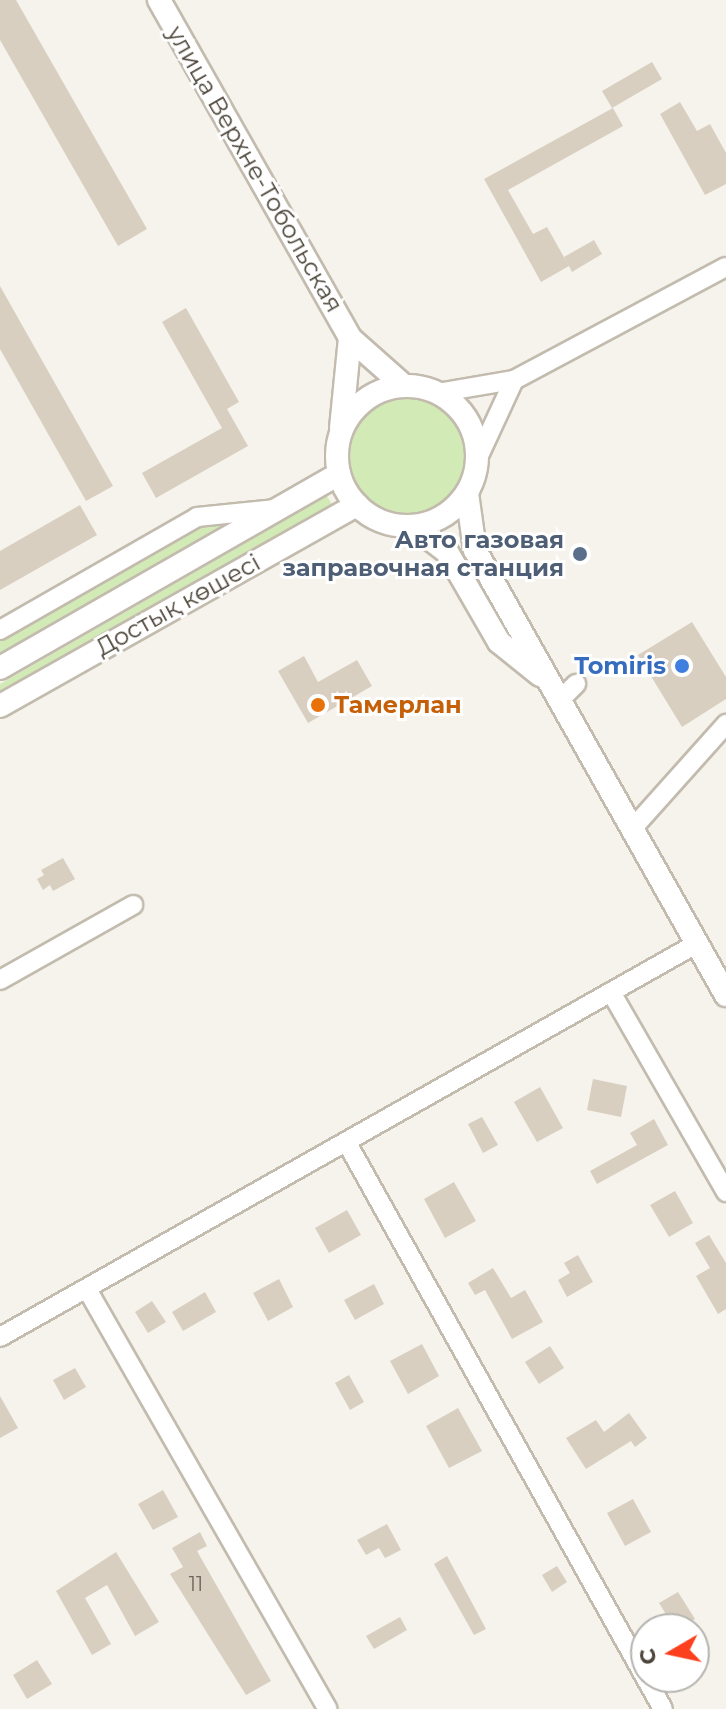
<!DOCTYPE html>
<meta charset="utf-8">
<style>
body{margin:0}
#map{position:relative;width:726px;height:1709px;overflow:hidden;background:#f6f3ec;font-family:Montserrat,sans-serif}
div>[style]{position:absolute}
.green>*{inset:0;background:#d2eab5}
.round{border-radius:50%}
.building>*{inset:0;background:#d8cfc1}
.roads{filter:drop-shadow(2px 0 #c2bbae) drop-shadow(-2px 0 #c2bbae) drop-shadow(0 2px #c2bbae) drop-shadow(0 -2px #c2bbae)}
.minor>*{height:18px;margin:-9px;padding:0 9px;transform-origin:9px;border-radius:9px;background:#fff}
.tertiary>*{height:22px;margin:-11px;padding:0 11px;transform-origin:11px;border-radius:11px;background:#fff}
.tertiary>.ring{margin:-11px;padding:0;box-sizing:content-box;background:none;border:22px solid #fff;border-radius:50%}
.dots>*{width:22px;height:22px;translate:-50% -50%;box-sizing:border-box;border:4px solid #fff;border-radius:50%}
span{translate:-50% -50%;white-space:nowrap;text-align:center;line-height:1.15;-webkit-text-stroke:6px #fff;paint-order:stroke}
.number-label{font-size:20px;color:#6e675b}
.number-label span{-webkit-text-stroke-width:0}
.street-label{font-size:24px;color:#4b4439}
.service-label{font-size:24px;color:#4e5e75;font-weight:700}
.right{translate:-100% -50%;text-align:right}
.shop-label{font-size:24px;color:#366cbe;font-weight:700}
.food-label{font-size:24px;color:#c56008;font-weight:700}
.left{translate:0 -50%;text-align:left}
.north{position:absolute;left:630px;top:1613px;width:80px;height:80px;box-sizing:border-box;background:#fff;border:2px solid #b7b4b0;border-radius:50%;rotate:261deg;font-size:22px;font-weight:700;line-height:32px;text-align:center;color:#4b4439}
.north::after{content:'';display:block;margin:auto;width:28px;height:36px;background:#fc3f1d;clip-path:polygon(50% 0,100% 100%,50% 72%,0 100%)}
</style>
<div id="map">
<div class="green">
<div class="round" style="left:350px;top:397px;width:118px;height:118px"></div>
<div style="clip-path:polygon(327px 496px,337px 513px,0 698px,0 684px)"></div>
<div style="clip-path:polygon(245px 519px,0 658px,0 637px,202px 523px)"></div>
</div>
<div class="building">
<div style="clip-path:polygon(0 0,16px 0,147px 229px,118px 246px,0 40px)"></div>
<div style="clip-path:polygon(652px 62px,662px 79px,612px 108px,602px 91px)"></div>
<div style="clip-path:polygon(680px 102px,697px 131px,710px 124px,726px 153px,726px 184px,705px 195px,660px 114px)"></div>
<div style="clip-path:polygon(613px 108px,623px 126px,508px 190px,533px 234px,547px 227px,569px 266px,541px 282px,484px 179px)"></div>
<div style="clip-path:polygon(594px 240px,602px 254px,572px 272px,564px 257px)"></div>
<div style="clip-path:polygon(0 286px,113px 486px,86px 501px,0 349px)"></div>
<div style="clip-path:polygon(186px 308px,239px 402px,227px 409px,248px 446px,156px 498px,142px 473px,222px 428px,162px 322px)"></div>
<div style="clip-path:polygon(80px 505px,97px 535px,0 590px,0 551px)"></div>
<div style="clip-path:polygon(692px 622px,726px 677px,726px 699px,682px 727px,638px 655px)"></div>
<div style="clip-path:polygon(304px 656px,318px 682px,357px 660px,372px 686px,308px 723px,278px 671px)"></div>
<div style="clip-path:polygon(63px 858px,75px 879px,53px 891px,50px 885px,43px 890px,37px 879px,44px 875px,41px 870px)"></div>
<div style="clip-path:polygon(593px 1079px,627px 1086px,621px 1117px,587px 1110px)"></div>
<div style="clip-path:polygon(540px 1087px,563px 1128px,537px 1142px,514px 1102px)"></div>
<div style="clip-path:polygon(482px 1117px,498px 1145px,483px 1153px,468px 1124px)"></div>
<div style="clip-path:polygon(654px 1119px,668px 1145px,597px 1184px,590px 1171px,637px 1145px,630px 1133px)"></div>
<div style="clip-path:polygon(454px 1182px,476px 1221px,445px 1238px,424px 1199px)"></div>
<div style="clip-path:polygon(675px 1191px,693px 1223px,669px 1237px,650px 1205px)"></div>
<div style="clip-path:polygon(347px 1210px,361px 1235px,329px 1253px,315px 1228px)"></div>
<div style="clip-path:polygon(709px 1235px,726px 1263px,726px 1309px,718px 1314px,696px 1276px,710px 1268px,695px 1243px)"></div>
<div style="clip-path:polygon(578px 1255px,593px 1282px,567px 1297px,558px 1280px,570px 1273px,564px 1263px)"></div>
<div style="clip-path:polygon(493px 1268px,511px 1298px,525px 1290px,543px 1322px,512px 1339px,485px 1290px,475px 1295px,468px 1283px)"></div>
<div style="clip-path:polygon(279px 1279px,293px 1307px,268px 1321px,253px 1293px)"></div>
<div style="clip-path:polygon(374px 1284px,384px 1304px,355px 1320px,344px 1300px)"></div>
<div style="clip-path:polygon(205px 1292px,216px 1312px,183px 1331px,172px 1312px)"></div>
<div style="clip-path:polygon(152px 1301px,166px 1322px,148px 1333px,135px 1312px)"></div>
<div style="clip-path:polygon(422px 1344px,439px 1376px,408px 1394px,390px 1361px)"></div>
<div style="clip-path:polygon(550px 1346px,564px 1368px,539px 1384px,525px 1362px)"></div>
<div style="clip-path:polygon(75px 1368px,86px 1387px,64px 1400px,53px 1380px)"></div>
<div style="clip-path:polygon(349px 1375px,364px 1402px,350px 1410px,335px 1383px)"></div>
<div style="clip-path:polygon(0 1396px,18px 1428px,0 1438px)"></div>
<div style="clip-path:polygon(458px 1408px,482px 1451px,449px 1468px,426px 1426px)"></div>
<div style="clip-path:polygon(629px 1413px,647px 1438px,635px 1447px,631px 1441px,586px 1469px,566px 1438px,596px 1420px,604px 1432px)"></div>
<div style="clip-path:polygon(163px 1490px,178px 1517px,153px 1530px,138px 1504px)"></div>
<div style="clip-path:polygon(633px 1499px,651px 1532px,625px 1546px,607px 1513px)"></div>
<div style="clip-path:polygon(387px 1524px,401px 1550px,385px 1558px,379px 1548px,366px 1555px,357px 1540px)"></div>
<div style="clip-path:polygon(200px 1532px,207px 1546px,197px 1551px,271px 1681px,246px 1695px,170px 1574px,183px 1567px,172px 1548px)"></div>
<div style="clip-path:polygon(116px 1552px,159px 1622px,135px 1636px,107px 1585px,85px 1598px,111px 1644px,92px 1655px,56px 1591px)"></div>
<div style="clip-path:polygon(447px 1556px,486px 1629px,474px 1635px,434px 1564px)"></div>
<div style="clip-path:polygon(557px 1566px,567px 1582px,552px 1592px,542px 1575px)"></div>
<div style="clip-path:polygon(678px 1592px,695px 1619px,675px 1629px,659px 1603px)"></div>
<div style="clip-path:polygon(400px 1617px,407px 1630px,374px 1649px,366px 1636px)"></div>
<div style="clip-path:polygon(37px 1660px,52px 1684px,27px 1699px,13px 1675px)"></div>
</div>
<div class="roads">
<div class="minor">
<div style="left:437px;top:393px;width:78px;rotate:-9.6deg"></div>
<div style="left:514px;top:380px;width:240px;rotate:-28.1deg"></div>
<div style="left:477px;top:460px;width:88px;rotate:-65.2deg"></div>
<div style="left:0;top:630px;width:227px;rotate:-29.8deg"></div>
<div style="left:197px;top:517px;width:77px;rotate:-5.9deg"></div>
<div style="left:560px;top:700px;width:23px;rotate:-45deg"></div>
<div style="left:633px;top:828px;width:140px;rotate:-48.2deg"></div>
<div style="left:0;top:980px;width:153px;rotate:-29.4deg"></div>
<div style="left:611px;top:992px;width:231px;rotate:60.1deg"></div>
<div style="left:347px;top:1143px;width:648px;rotate:60.83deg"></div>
<div style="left:87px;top:1289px;width:484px;rotate:60.2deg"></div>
<div style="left:0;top:1337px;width:799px;rotate:-29.45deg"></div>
</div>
<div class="tertiary">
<div style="left:159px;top:0;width:388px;rotate:60.5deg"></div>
<div style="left:350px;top:338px;width:72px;rotate:41.6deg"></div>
<div class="ring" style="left:337px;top:386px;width:118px;height:118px"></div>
<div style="left:341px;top:428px;width:90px;rotate:-84.3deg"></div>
<div style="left:467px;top:493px;width:58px;rotate:82deg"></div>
<div style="left:475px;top:550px;width:511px;rotate:60.58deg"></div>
<div style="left:413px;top:526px;width:43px;rotate:37.4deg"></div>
<div style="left:447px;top:552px;width:104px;rotate:60deg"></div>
<div style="left:499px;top:642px;width:53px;rotate:38.8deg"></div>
<div style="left:0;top:668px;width:391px;rotate:-29.8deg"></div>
<div style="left:0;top:706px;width:410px;rotate:-29.4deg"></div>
</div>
</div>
<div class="dots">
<div style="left:580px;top:554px;background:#5c6f8a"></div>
<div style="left:682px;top:666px;background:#3f7fe0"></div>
<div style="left:318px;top:705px;background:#e8710a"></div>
</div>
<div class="number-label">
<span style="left:196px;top:1584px">11</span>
</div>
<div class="street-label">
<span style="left:255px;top:169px;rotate:60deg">улица Верхне-Тобольская</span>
<span style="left:178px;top:605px;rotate:-29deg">Достық көшесі</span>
</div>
<div class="service-label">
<span class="right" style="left:564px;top:554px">Авто газовая<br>заправочная станция</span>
</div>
<div class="shop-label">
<span class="right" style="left:666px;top:666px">Tomiris</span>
</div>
<div class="food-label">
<span class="left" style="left:334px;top:705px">Тамерлан</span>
</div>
<div class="north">С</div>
</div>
